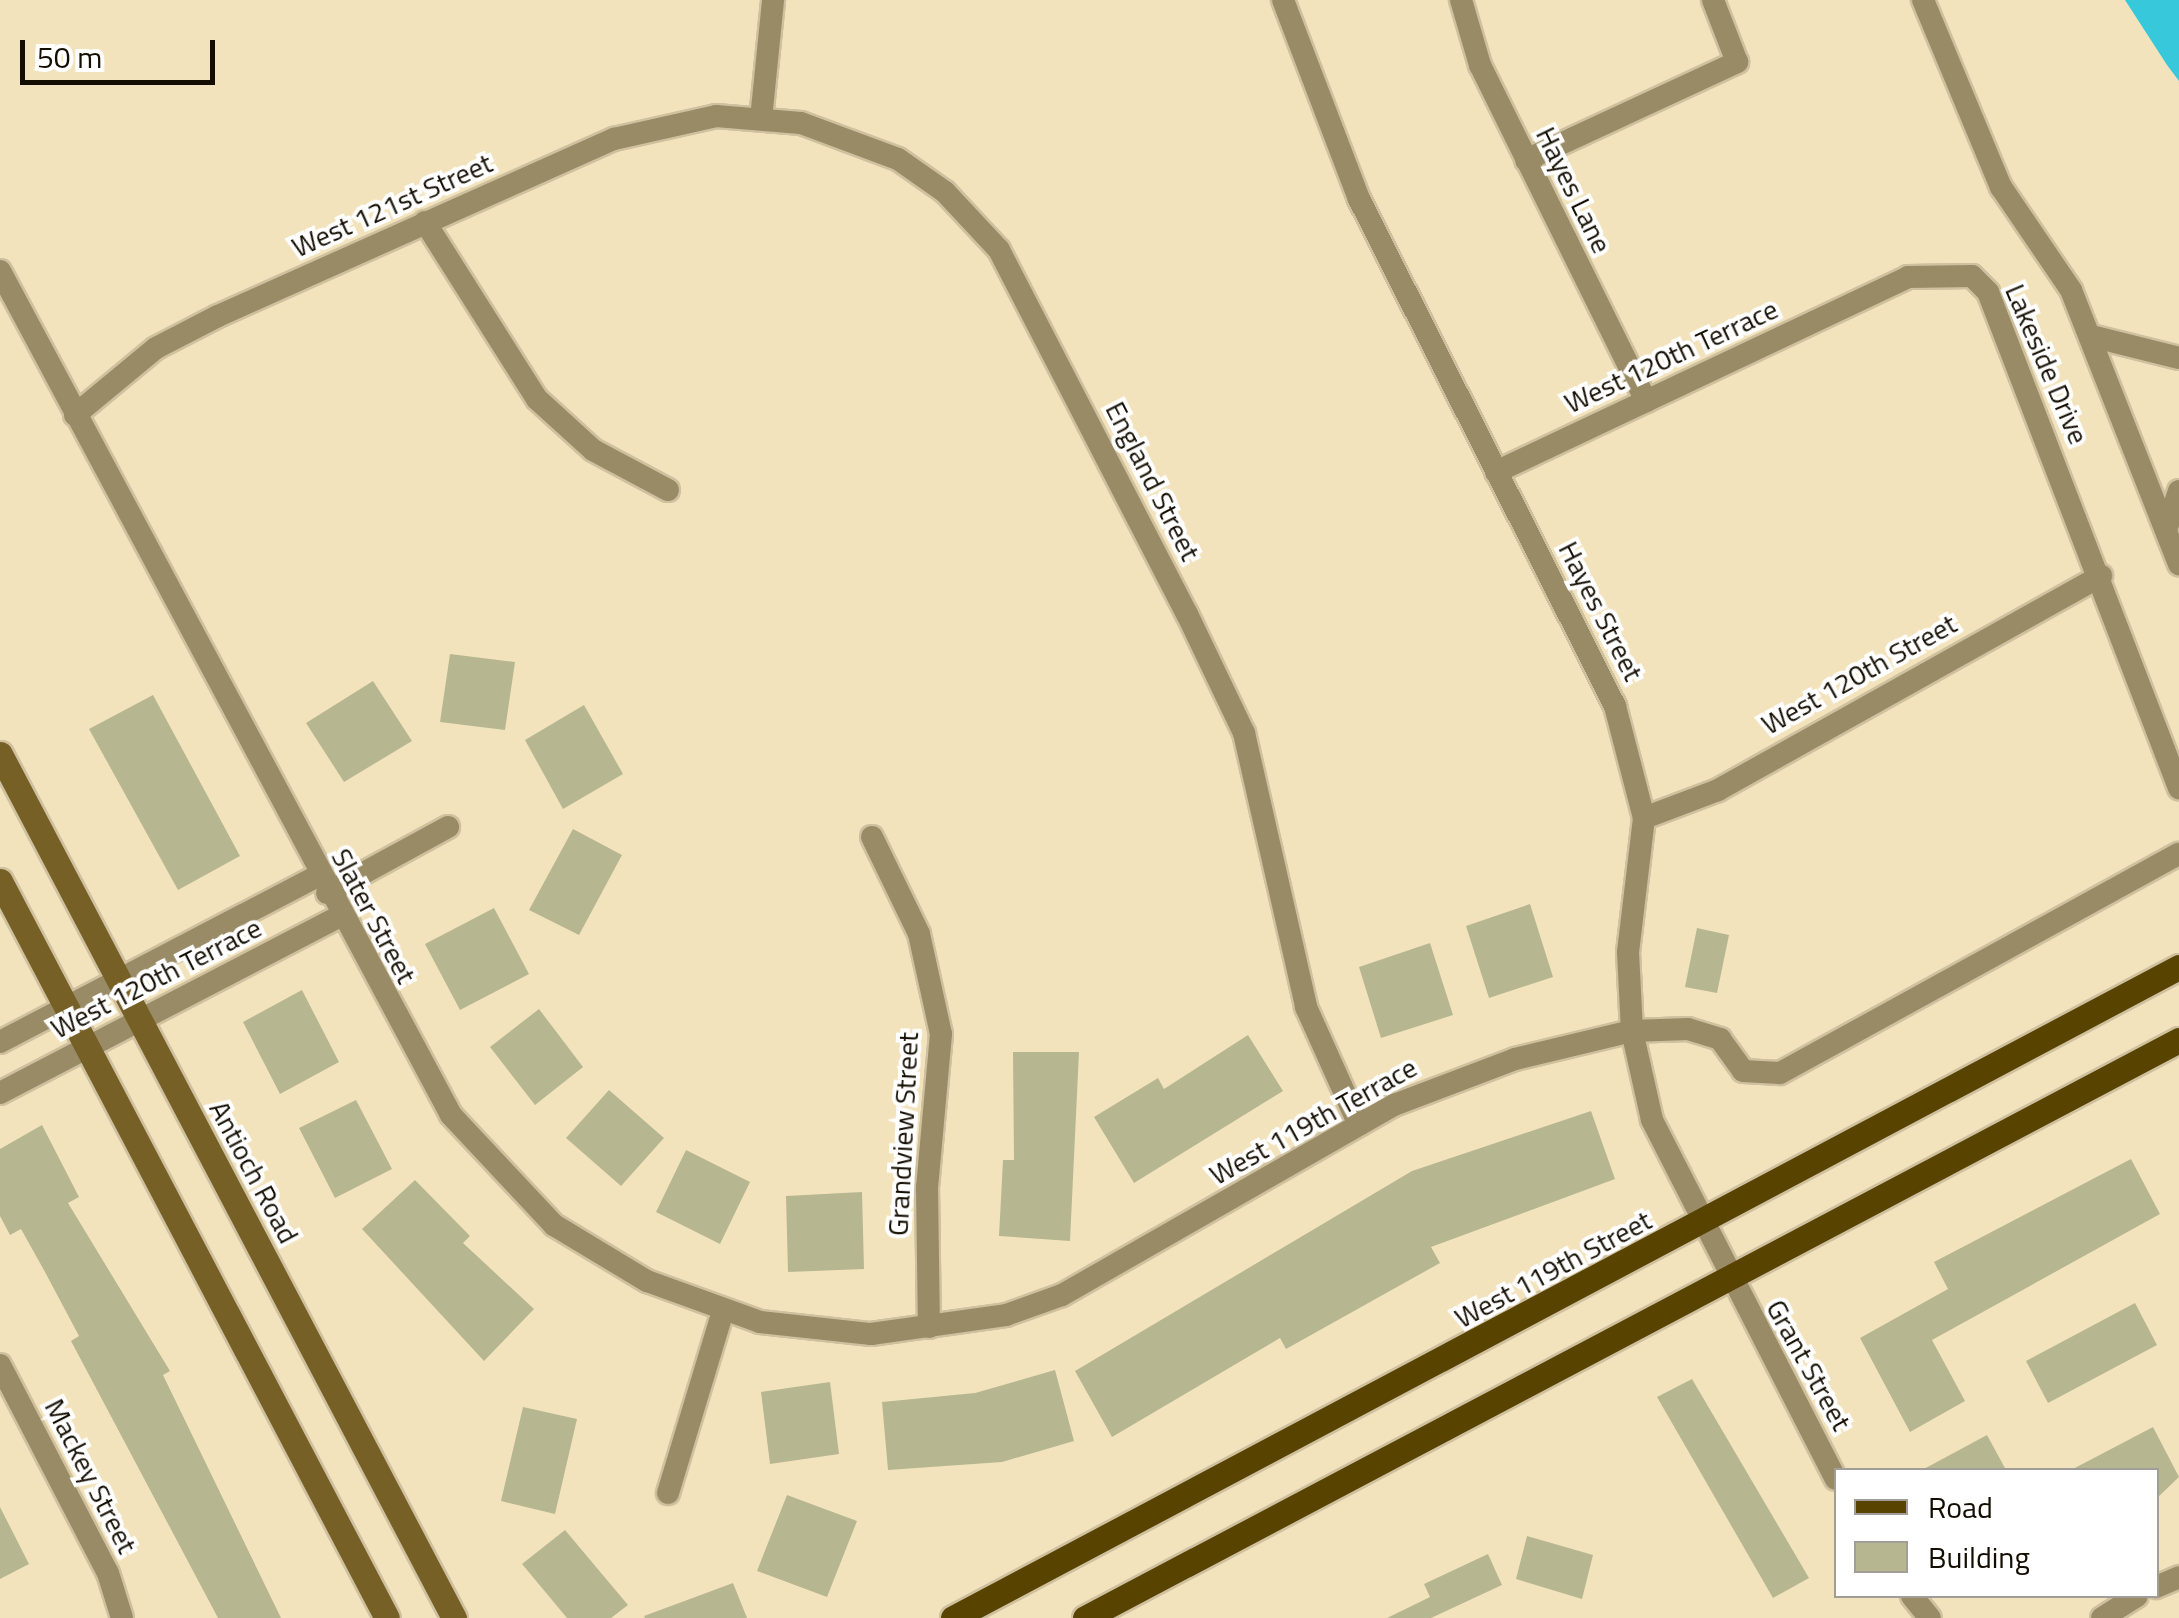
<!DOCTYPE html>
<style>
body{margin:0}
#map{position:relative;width:2179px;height:1618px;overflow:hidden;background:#f3e3bd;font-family:"Titillium Web",sans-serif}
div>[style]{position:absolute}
.water>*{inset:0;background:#37c8db}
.building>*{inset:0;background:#b6b790}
.roads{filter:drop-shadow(2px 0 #cfc19f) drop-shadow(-2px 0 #cfc19f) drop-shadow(0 2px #cfc19f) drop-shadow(0 -2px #cfc19f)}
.street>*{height:22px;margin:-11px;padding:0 11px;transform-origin:11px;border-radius:11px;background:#9a8b67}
.secondary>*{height:25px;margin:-12.5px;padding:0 12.5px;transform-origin:12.5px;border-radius:12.5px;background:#776026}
.primary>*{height:25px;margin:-12.5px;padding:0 12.5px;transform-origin:12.5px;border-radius:12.5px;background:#594300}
span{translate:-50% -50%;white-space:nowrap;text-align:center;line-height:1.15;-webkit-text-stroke:8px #fff;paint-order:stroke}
.street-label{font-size:28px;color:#130d02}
.legend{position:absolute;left:1834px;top:1468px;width:325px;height:130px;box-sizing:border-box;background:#fff;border:2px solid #a19e9a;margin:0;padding:12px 18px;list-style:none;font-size:30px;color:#130d02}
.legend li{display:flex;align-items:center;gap:20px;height:50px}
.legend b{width:50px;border:2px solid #a19e9a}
.scale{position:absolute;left:20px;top:40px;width:195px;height:45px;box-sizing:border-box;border:5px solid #130d02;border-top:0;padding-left:12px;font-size:30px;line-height:35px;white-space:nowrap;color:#130d02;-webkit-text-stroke:8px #fff;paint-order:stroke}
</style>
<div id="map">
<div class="water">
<div style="clip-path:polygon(2125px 0,2179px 0,2179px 81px,2167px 65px)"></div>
</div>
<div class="building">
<div style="clip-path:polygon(450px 654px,515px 662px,505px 730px,440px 722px)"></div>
<div style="clip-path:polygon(373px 681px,412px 741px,344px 782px,306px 723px)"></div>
<div style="clip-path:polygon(153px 695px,240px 856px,178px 890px,89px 729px)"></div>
<div style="clip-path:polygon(584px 705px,623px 774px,563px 809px,525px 740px)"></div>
<div style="clip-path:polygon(573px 829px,622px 855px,579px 935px,529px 910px)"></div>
<div style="clip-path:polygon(1530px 904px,1553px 977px,1489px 998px,1466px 926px)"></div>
<div style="clip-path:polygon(494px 908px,529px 974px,460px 1010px,425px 944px)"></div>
<div style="clip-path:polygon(1697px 928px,1729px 935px,1717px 993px,1685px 987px)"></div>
<div style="clip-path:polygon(1430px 943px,1453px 1015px,1381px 1038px,1359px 967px)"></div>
<div style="clip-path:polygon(302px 990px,339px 1062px,280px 1094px,243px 1022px)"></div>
<div style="clip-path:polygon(539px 1009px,583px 1067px,535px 1105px,490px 1047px)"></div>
<div style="clip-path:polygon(1248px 1035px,1283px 1091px,1134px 1183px,1094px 1117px,1158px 1078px,1164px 1089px)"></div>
<div style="clip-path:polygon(1013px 1052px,1079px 1052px,1070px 1241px,999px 1236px,1003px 1160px,1014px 1160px)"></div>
<div style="clip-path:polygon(609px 1090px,664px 1138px,621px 1186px,566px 1138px)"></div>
<div style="clip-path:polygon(356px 1100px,392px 1169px,335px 1198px,299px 1128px)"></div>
<div style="clip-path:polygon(1591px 1111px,1615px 1179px,1431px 1247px,1440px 1263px,1286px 1349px,1280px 1338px,1112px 1437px,1075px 1371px,1412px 1171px)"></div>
<div style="clip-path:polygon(42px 1125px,79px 1197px,68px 1203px,170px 1371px,163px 1375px,281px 1618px,218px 1618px,71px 1341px,79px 1336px,45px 1272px,21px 1229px,10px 1235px,0 1216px,0 1149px)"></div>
<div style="clip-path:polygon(686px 1150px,750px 1182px,720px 1244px,656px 1212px)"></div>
<div style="clip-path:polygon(2131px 1159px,2160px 1214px,1932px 1340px,1965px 1401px,1910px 1432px,1860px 1338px,1948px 1289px,1934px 1262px)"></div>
<div style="clip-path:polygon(415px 1180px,470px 1236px,463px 1243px,534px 1309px,484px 1361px,362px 1229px)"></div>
<div style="clip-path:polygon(862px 1192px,864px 1269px,788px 1272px,786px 1196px)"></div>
<div style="clip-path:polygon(2135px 1303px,2157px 1345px,2048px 1403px,2026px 1361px)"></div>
<div style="clip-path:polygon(1055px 1370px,1074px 1441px,1002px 1462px,888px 1470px,882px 1402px,975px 1393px)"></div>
<div style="clip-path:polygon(1692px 1379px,1809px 1578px,1773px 1598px,1657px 1397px)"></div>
<div style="clip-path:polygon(830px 1382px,839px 1454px,770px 1464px,761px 1392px)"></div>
<div style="clip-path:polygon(523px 1407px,577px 1419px,555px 1514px,501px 1501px)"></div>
<div style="clip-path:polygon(2153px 1427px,2179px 1477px,2156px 1499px,2156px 1470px,2071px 1470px)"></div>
<div style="clip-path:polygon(1987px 1435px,2006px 1470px,1922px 1470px)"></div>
<div style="clip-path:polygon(787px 1495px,857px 1521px,827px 1597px,757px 1571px)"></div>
<div style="clip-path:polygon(0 1507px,29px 1564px,0 1579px)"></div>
<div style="clip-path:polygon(565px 1530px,628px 1605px,611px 1618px,567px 1618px,522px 1564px)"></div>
<div style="clip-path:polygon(1527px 1536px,1593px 1555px,1582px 1599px,1516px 1579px)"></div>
<div style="clip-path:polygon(1488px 1554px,1502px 1585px,1431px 1618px,1387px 1618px,1430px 1597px,1424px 1584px)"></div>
<div style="clip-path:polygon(733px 1583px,747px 1618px,645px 1618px,644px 1616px)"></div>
</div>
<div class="roads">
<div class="street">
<div style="left:1283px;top:0;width:213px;rotate:69.1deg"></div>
<div style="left:1359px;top:199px;width:568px;rotate:63.21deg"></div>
<div style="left:1615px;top:706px;width:116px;rotate:75.5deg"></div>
<div style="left:1644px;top:818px;width:135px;rotate:96.8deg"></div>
<div style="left:1628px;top:952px;width:79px;rotate:87.1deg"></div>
<div style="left:1632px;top:1031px;width:91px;rotate:77.3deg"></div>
<div style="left:1652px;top:1120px;width:403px;rotate:62.9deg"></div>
<div style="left:1461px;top:0;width:68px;rotate:73.7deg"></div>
<div style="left:1480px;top:65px;width:375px;rotate:63.7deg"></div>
<div style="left:1923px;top:0;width:203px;rotate:67.4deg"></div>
<div style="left:2001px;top:187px;width:125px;rotate:55.8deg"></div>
<div style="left:2071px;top:290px;width:295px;rotate:68.5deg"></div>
<div style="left:761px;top:119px;width:120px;rotate:-84.2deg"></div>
<div style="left:1526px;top:160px;width:233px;rotate:-24.9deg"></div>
<div style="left:1737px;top:62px;width:66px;rotate:-111.2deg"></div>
<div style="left:425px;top:222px;width:209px;rotate:57.7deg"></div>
<div style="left:537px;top:399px;width:76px;rotate:42.3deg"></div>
<div style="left:593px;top:450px;width:85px;rotate:28.1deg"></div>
<div style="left:0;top:271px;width:957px;rotate:61.88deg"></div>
<div style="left:451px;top:1115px;width:151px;rotate:46.9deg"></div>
<div style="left:554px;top:1225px;width:109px;rotate:31.1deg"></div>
<div style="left:647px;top:1281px;width:120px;rotate:19.9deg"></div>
<div style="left:760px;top:1322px;width:112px;rotate:6.2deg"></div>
<div style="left:871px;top:1334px;width:136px;rotate:-8deg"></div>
<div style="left:1006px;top:1315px;width:59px;rotate:-19.7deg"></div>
<div style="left:1062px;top:1295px;width:383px;rotate:-29.8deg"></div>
<div style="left:1394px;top:1105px;width:129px;rotate:-20.8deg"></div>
<div style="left:1515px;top:1059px;width:120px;rotate:-13.5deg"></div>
<div style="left:1632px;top:1031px;width:56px;rotate:-2deg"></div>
<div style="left:1688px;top:1029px;width:34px;rotate:17deg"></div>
<div style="left:1720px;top:1039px;width:39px;rotate:54deg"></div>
<div style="left:1743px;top:1071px;width:37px;rotate:3deg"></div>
<div style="left:1780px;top:1073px;width:455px;rotate:-28.8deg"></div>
<div style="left:2091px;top:336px;width:91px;rotate:14deg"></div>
<div style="left:75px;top:415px;width:105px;rotate:-39.6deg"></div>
<div style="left:156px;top:348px;width:70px;rotate:-27.3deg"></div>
<div style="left:218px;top:316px;width:434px;rotate:-24.1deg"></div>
<div style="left:614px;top:139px;width:105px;rotate:-12.7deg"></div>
<div style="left:716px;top:116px;width:85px;rotate:4.7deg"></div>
<div style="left:801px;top:123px;width:103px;rotate:20.4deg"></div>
<div style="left:898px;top:159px;width:57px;rotate:35.1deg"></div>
<div style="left:945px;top:192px;width:79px;rotate:47deg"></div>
<div style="left:999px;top:250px;width:410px;rotate:62.7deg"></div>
<div style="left:1187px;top:614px;width:132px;rotate:64.4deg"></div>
<div style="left:1244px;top:733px;width:281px;rotate:77.2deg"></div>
<div style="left:1306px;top:1007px;width:129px;rotate:65.8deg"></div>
<div style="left:1496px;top:472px;width:456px;rotate:-25.3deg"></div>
<div style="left:1908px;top:277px;width:64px;rotate:-0.9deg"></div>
<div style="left:1972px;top:276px;width:23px;rotate:45deg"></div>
<div style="left:1988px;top:292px;width:532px;rotate:68.94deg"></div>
<div style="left:2166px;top:530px;width:41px;rotate:-71.6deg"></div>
<div style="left:1644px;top:818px;width:79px;rotate:-20.7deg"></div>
<div style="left:1718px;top:790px;width:439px;rotate:-29.2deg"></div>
<div style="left:872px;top:837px;width:108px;rotate:64.1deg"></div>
<div style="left:919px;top:934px;width:102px;rotate:77.6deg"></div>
<div style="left:941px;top:1034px;width:154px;rotate:95.2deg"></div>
<div style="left:927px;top:1187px;width:140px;rotate:89.2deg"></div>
<div style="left:327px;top:893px;width:138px;rotate:-28.6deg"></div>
<div style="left:0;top:1042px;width:360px;rotate:-27.6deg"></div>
<div style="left:0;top:1093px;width:383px;rotate:-27.5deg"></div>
<div style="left:0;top:1365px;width:234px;rotate:62.6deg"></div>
<div style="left:108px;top:1573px;width:47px;rotate:72.7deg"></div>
<div style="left:668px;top:1493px;width:190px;rotate:-73.2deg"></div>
<div style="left:2156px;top:1587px;width:25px;rotate:-23deg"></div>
<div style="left:1912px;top:1596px;width:28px;rotate:51deg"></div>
<div style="left:2102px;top:1618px;width:41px;rotate:-32.2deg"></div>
</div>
<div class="secondary">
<div style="left:0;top:754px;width:976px;rotate:62.28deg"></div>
<div style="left:0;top:881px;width:832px;rotate:62.3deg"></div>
</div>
<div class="primary">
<div style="left:953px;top:1618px;width:1388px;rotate:-27.97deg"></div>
<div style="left:1085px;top:1618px;width:1237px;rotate:-27.85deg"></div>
</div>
</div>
<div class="street-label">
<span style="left:1574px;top:190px;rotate:64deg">Hayes Lane</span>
<span style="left:392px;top:205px;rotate:-24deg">West 121st Street</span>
<span style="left:1671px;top:356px;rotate:-25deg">West 120th Terrace</span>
<span style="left:2047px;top:364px;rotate:67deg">Lakeside Drive</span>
<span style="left:1153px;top:481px;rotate:63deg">England Street</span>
<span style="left:1601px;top:611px;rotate:63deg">Hayes Street</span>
<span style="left:1859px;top:674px;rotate:-29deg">West 120th Street</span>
<span style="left:374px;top:916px;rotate:62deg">Slater Street</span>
<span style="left:156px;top:978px;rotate:-27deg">West 120th Terrace</span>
<span style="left:1313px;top:1121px;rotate:-29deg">West 119th Terrace</span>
<span style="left:903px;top:1134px;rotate:-87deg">Grandview Street</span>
<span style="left:254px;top:1172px;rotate:62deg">Antioch Road</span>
<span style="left:1553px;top:1269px;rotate:-28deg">West 119th Street</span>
<span style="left:1809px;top:1365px;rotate:61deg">Grant Street</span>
<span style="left:91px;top:1476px;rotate:63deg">Mackey Street</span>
</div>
<ul class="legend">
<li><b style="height:12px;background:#594300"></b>Road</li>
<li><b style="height:28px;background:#b6b790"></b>Building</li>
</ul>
<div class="scale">50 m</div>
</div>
